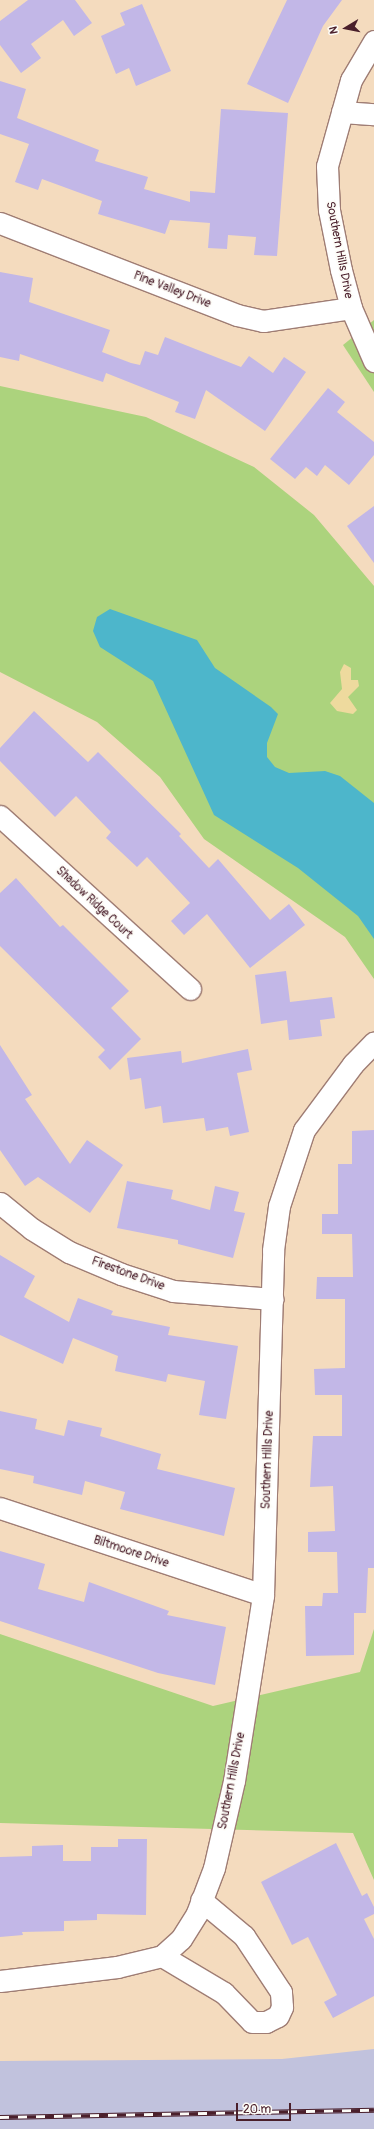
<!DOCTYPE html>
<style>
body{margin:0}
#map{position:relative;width:374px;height:2129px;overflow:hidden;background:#f4dbbe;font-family:Pangolin,sans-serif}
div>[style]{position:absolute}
.industrial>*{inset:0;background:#c1c2dd}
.green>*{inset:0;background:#acd37d}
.sand>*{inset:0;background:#eeda9e}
.water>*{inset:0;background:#4db6cb}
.building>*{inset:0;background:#c2b7e7}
.roads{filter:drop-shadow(1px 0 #9f7d74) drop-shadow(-1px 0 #9f7d74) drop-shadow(0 1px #9f7d74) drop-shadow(0 -1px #9f7d74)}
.minor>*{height:21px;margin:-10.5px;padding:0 10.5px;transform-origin:10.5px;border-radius:10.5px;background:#fff}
.rail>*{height:4.5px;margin-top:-2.25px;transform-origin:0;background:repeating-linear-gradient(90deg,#fdfcf7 0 9px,#4a1f2b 0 18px);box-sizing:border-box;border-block:1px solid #4a1f2b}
span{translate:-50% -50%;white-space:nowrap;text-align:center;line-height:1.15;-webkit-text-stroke:3.5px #fdfcf7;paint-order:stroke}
.street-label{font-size:12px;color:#4a1f2b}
.north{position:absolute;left:326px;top:8px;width:40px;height:40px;-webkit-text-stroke:3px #fdfcf7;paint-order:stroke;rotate:260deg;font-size:11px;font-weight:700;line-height:16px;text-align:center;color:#4a1f2b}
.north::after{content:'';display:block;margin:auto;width:14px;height:18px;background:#4a1f2b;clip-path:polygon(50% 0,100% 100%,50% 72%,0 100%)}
.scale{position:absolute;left:236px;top:2103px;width:55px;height:18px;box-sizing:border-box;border:2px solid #4a1f2b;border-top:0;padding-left:5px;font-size:12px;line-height:14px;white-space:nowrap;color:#4a1f2b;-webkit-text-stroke:3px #fdfcf7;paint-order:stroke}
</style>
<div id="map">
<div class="industrial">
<div style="clip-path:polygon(374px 2049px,374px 2129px,0 2129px,0 2061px,282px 2059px)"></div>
</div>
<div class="green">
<div style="clip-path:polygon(374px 320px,374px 392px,343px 345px)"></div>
<div style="clip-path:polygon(0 386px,146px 417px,254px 467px,314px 515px,374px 586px,374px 979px,345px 937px,204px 839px,160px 777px,97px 722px,0 672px)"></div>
<div style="clip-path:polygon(374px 1629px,374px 1880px,353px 1833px,0 1823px,0 1634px,213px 1706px,360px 1672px)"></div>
</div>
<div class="sand">
<div style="clip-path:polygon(344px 664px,351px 668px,351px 680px,358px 680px,359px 686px,348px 697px,357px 710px,353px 714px,337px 711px,330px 703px,342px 689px,340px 672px)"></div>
</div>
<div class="water">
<div style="clip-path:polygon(110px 609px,197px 640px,215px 668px,271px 707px,278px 714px,267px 743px,267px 757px,275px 767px,289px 773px,325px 771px,340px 776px,374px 803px,374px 939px,358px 916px,298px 868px,214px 815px,153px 681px,100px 647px,93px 631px,97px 617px)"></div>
</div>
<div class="building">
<div style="clip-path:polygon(28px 0,75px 0,92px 23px,74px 36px,63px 20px,31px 44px,41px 58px,21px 73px,0 45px,0 21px)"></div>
<div style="clip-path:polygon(287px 0,342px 0,323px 26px,288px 103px,247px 84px)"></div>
<div style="clip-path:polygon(142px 4px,171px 71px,136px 86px,129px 68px,116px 74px,101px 36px,125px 25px,120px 13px)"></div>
<div style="clip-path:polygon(0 81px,26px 89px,17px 118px,99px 150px,95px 161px,148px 177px,144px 189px,190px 202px,190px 191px,215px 193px,221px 109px,288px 113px,277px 256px,254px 255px,256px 237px,228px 235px,227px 249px,208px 248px,210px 223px,170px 220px,165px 234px,98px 214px,102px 201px,42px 179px,38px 190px,15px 182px,29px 144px,0 134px)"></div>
<div style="clip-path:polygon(0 272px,33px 278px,29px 302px,110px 330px,102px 352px,131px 363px,140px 365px,145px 351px,158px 355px,165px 337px,241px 367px,249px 356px,273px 373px,284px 357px,306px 372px,265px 431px,206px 390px,195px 419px,175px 412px,179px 402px,106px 373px,103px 382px,20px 354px,19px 361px,0 357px)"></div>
<div style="clip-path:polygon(328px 388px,345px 402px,337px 412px,374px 442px,374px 455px,349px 485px,325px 465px,317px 476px,306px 467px,295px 479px,270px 459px)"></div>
<div style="clip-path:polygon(374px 506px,374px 563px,347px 526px)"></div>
<div style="clip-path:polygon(34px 711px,88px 762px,98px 752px,181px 834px,179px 836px,209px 868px,218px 859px,270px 920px,289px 904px,305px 925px,250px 968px,207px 914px,184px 935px,171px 921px,190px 903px,147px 857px,137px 867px,106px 838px,111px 832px,76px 796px,55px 817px,0 761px,0 748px)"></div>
<div style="clip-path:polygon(16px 878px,60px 927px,63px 925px,129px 991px,111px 1008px,141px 1039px,110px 1070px,98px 1057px,105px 1050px,0 946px,0 893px)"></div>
<div style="clip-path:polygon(286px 971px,290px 1002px,332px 997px,335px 1018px,320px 1020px,322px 1036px,289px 1040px,287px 1020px,261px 1024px,255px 975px)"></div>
<div style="clip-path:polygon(0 1045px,32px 1095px,25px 1099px,70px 1164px,87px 1140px,123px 1165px,90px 1213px,38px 1177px,25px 1186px,0 1150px)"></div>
<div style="clip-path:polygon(248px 1049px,252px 1070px,237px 1073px,249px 1132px,230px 1136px,228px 1127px,206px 1131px,204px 1118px,163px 1123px,161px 1106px,145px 1109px,141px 1078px,130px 1080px,127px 1058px,181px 1051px,182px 1063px)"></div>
<div style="clip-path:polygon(374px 1130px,374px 1568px,368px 1568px,366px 1613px,354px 1613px,354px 1655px,306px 1656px,305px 1606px,322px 1606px,323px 1593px,338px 1593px,337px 1552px,308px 1552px,308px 1532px,335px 1531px,333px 1486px,310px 1487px,313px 1436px,342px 1436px,342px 1395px,315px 1395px,314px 1369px,345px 1368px,345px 1299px,316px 1299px,317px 1277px,353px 1277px,352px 1234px,322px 1234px,322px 1214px,338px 1214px,338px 1164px,352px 1164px,352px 1131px)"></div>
<div style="clip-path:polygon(127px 1181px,173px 1190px,171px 1199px,210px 1210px,215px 1186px,239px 1192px,234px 1211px,245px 1213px,233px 1258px,178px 1244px,178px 1240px,117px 1228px)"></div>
<div style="clip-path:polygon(0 1255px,35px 1276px,24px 1297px,69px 1322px,78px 1298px,113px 1311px,111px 1315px,170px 1327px,168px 1335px,238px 1346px,226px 1419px,199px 1415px,205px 1381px,168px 1374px,166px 1382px,115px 1371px,118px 1356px,73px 1338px,63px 1364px,0 1335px)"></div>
<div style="clip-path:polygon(0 1411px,37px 1419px,35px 1429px,64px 1436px,68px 1420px,102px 1428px,100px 1436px,161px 1454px,157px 1469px,235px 1488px,224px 1536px,120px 1509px,125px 1492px,85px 1481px,82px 1495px,33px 1483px,34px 1476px,0 1469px)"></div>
<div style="clip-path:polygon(0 1551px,45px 1564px,38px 1589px,84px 1602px,89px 1582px,169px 1611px,167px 1615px,226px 1627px,215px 1685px,158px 1673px,0 1621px)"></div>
<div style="clip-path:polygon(118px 1839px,147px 1839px,146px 1915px,97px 1914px,97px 1920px,64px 1921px,64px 1931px,22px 1932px,23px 1935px,0 1937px,0 1857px,32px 1856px,32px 1846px,63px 1845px,63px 1861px,91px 1861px,91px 1847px,118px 1847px)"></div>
<div style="clip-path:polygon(336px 1843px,362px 1896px,367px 1893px,374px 1907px,374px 1914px,364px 1919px,374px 1939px,374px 1996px,333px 2018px,324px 2002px,337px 1995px,308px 1937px,292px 1945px,261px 1882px)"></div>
</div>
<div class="roads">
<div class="minor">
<div style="left:374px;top:41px;width:45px;rotate:120.5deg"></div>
<div style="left:351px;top:80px;width:89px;rotate:105.6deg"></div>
<div style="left:327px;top:166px;width:44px;rotate:87.4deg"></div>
<div style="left:329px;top:210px;width:61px;rotate:78.7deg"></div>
<div style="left:341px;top:270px;width:39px;rotate:75deg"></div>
<div style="left:351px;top:308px;width:58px;rotate:66.5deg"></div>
<div style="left:342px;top:112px;width:32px;rotate:4deg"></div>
<div style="left:0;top:223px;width:254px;rotate:21.2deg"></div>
<div style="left:237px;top:315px;width:27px;rotate:13deg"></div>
<div style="left:263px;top:321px;width:89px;rotate:-8.4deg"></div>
<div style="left:0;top:816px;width:257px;rotate:42.3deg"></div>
<div style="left:0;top:1203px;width:41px;rotate:39.1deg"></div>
<div style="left:32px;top:1229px;width:44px;rotate:31.9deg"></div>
<div style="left:69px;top:1252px;width:56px;rotate:22.9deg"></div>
<div style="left:121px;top:1274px;width:55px;rotate:18.1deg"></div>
<div style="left:173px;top:1291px;width:100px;rotate:4.6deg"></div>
<div style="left:0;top:1508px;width:277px;rotate:18.3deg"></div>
<div style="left:162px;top:1956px;width:72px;rotate:30.8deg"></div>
<div style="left:224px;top:1993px;width:40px;rotate:46deg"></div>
<div style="left:252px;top:2022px;width:14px"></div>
<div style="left:266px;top:2022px;width:13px;rotate:-27deg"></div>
<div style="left:278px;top:2016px;width:10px;rotate:-66deg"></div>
<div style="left:282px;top:2007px;width:15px;rotate:-94deg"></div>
<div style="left:281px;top:1992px;width:67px;rotate:-123.5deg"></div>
<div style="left:244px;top:1936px;width:56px;rotate:-140.1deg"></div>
<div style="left:0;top:1981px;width:118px;rotate:-6.8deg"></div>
<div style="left:117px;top:1967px;width:46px;rotate:-13.7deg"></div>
<div style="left:162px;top:1956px;width:25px;rotate:-42deg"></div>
<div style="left:181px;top:1939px;width:31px;rotate:-58deg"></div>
<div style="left:197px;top:1913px;width:48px;rotate:-69.3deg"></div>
<div style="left:214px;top:1868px;width:89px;rotate:-77.1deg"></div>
<div style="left:234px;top:1781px;width:188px;rotate:-81.1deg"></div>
<div style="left:263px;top:1595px;width:345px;rotate:-88.3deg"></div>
<div style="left:273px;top:1250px;width:44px;rotate:-82.2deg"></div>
<div style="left:279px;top:1206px;width:80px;rotate:-71.8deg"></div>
<div style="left:304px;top:1130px;width:82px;rotate:-53.4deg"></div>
<div style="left:353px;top:1064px;width:30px;rotate:-46deg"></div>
</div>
</div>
<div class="rail">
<div style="left:0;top:2117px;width:374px;rotate:-1.1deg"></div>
</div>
<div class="street-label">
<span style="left:339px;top:250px;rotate:79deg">Southern Hills Drive</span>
<span style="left:172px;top:290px;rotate:21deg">Pine Valley Drive</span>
<span style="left:94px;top:903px;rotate:43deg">Shadow Ridge Court</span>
<span style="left:128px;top:1274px;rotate:20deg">Firestone Drive</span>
<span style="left:268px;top:1460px;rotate:-88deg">Southern Hills Drive</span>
<span style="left:131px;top:1552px;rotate:18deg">Biltmoore Drive</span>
<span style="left:232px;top:1781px;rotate:-79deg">Southern Hills Drive</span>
</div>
<div class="north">N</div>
<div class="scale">20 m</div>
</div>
